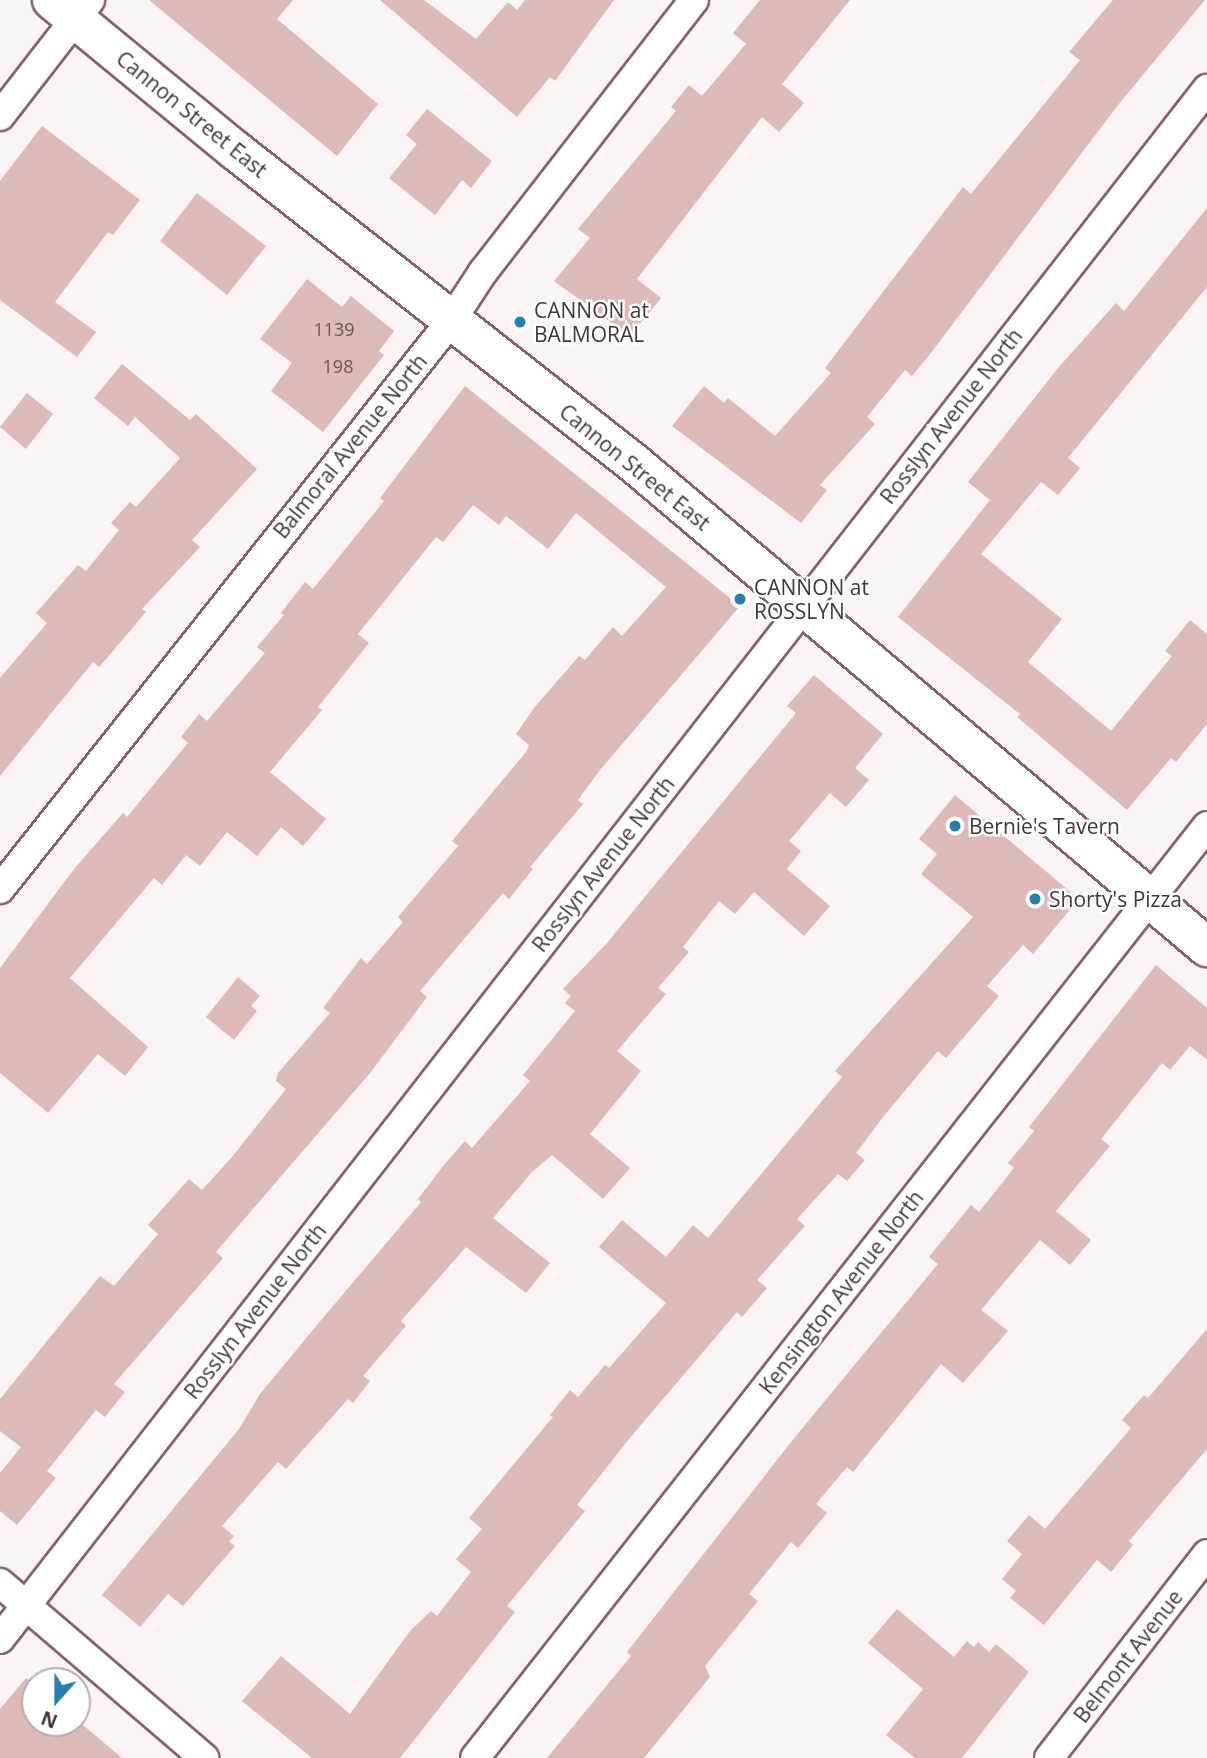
<!DOCTYPE html>
<style>
body{margin:0}
#map{position:relative;width:1207px;height:1758px;overflow:hidden;background:#fbf4f4;font-family:"Open Sans",sans-serif}
div>[style]{position:absolute}
.building>*{inset:0;background:#dbbab7}
.roads{filter:drop-shadow(2px 0 #836563) drop-shadow(-2px 0 #836563) drop-shadow(0 2px #836563) drop-shadow(0 -2px #836563)}
.minor>*{height:28px;margin:-14px;padding:0 14px;transform-origin:14px;border-radius:14px;background:#fff}
.secondary>*{height:38px;margin:-19px;padding:0 19px;transform-origin:19px;border-radius:19px;background:#fff}
.dots>*{width:19px;height:19px;translate:-50% -50%;box-sizing:border-box;border:4px solid #fff;border-radius:50%}
span{translate:-50% -50%;white-space:nowrap;text-align:center;line-height:1.15;-webkit-text-stroke:5px #fff;paint-order:stroke}
.number-label{font-size:18px;color:#695756}
.number-label span{-webkit-text-stroke-width:0}
.street-label{font-size:21px;color:#433635}
.poi-label{font-size:21px;color:#433635}
.left{translate:0 -50%;text-align:left}
.north{position:absolute;left:21px;top:1667px;width:70px;height:70px;box-sizing:border-box;background:#fff;border:2px solid #b4afae;border-radius:50%;rotate:201deg;font-size:19px;font-weight:700;line-height:28px;text-align:center;color:#433635}
.north::after{content:'';display:block;margin:auto;width:24px;height:32px;background:#2480ad;clip-path:polygon(50% 0,100% 100%,50% 72%,0 100%)}
</style>
<div id="map">
<div class="building">
<div style="clip-path:polygon(149px 0,293px 0,277px 19px,378px 104px,337px 156px)"></div>
<div style="clip-path:polygon(380px 0,424px 0,476px 39px,508px 2px,517px 10px,525px 0,614px 0,555px 81px,550px 77px,517px 117px)"></div>
<div style="clip-path:polygon(760px 0,850px 0,782px 84px,804px 103px,779px 132px,762px 117px,637px 279px,661px 298px,630px 336px,554px 281px,590px 238px,578px 229px,676px 111px,671px 107px,689px 85px,702px 96px,746px 44px,733px 33px)"></div>
<div style="clip-path:polygon(1113px 0,1205px 0,1118px 105px,931px 353px,912px 376px,905px 370px,867px 417px,875px 424px,820px 485px,827px 490px,801px 523px,672px 426px,704px 386px,724px 403px,728px 398px,775px 436px,831px 373px,825px 368px,963px 187px,971px 194px,1080px 60px,1069px 52px)"></div>
<div style="clip-path:polygon(427px 109px,492px 161px,471px 188px,462px 180px,435px 215px,389px 178px,417px 144px,406px 135px)"></div>
<div style="clip-path:polygon(42px 126px,140px 200px,113px 235px,108px 232px,55px 302px,96px 332px,77px 357px,0 300px,0 181px)"></div>
<div style="clip-path:polygon(197px 193px,266px 246px,227px 295px,160px 241px)"></div>
<div style="clip-path:polygon(1207px 208px,1207px 287px,1068px 458px,1080px 468px,1058px 495px,1041px 482px,981px 554px,1062px 619px,1028px 662px,1111px 731px,1172px 656px,1165px 651px,1190px 620px,1207px 634px,1207px 724px,1176px 762px,1171px 758px,1127px 810px,1017px 717px,1020px 714px,898px 617px,990px 500px,968px 482px,1058px 368px,1116px 303px,1124px 311px)"></div>
<div style="clip-path:polygon(307px 279px,342px 307px,351px 296px,394px 331px,379px 351px,384px 355px,323px 432px,271px 391px,292px 363px,260px 339px)"></div>
<div style="clip-path:polygon(122px 364px,190px 420px,196px 414px,257px 469px,192px 540px,200px 547px,142px 609px,146px 612px,124px 638px,99px 667px,93px 662px,0 776px,0 678px,47px 623px,36px 613px,78px 565px,86px 571px,119px 530px,111px 523px,130px 502px,136px 507px,180px 458px,135px 417px,128px 426px,94px 398px)"></div>
<div style="clip-path:polygon(465px 386px,740px 606px,600px 770px,578px 800px,583px 804px,530px 867px,533px 869px,509px 899px,503px 893px,420px 991px,427px 997px,370px 1073px,216px 1252px,223px 1258px,114px 1384px,125px 1392px,105px 1417px,96px 1410px,47px 1471px,56px 1478px,17px 1525px,0 1511px,0 1473px,21px 1447px,0 1431px,0 1399px,100px 1276px,114px 1286px,158px 1234px,148px 1225px,189px 1179px,202px 1190px,232px 1157px,286px 1089px,276px 1081px,278px 1073px,330px 1013px,323px 1008px,361px 958px,367px 964px,403px 922px,398px 917px,458px 846px,452px 841px,526px 752px,529px 745px,516px 734px,534px 708px,579px 656px,585px 660px,613px 627px,622px 636px,666px 587px,576px 513px,548px 549px,506px 516px,499px 525px,473px 505px,443px 542px,436px 537px,358px 634px,369px 643px,318px 707px,322px 710px,270px 772px,326px 819px,303px 846px,281px 827px,257px 856px,227px 832px,200px 866px,186px 855px,162px 885px,154px 878px,70px 978px,148px 1047px,125px 1076px,98px 1054px,48px 1113px,0 1073px,0 968px,74px 869px,123px 813px,127px 817px,188px 743px,181px 737px,199px 714px,207px 721px,265px 653px,257px 647px,284px 615px,281px 613px,305px 582px,313px 589px,384px 501px,380px 498px)"></div>
<div style="clip-path:polygon(27px 393px,53px 414px,26px 449px,0 427px)"></div>
<div style="clip-path:polygon(814px 675px,883px 734px,855px 768px,869px 780px,846px 807px,830px 793px,789px 841px,801px 851px,787px 869px,830px 906px,804px 936px,754px 892px,735px 914px,719px 901px,683px 947px,689px 952px,658px 988px,666px 994px,617px 1051px,641px 1071px,590px 1134px,630px 1168px,603px 1199px,552px 1155px,532px 1172px,493px 1218px,550px 1263px,526px 1293px,466px 1247px,401px 1321px,406px 1326px,363px 1376px,370px 1381px,353px 1403px,348px 1399px,286px 1469px,278px 1462px,222px 1526px,234px 1536px,229px 1542px,235px 1546px,183px 1606px,168px 1594px,140px 1627px,102px 1595px,239px 1429px,260px 1394px,317px 1325px,421px 1202px,418px 1199px,443px 1166px,465px 1141px,472px 1148px,530px 1081px,523px 1075px,575px 1011px,565px 1003px,571px 996px,563px 989px,607px 943px,796px 713px,787px 706px)"></div>
<div style="clip-path:polygon(955px 795px,1079px 899px,1033px 954px,1023px 945px,987px 986px,999px 996px,946px 1058px,938px 1051px,883px 1117px,856px 1153px,865px 1160px,847px 1181px,838px 1174px,797px 1219px,805px 1226px,757px 1280px,767px 1288px,742px 1317px,737px 1312px,629px 1439px,577px 1505px,585px 1511px,507px 1606px,515px 1612px,400px 1758px,312px 1758px,242px 1701px,281px 1656px,350px 1714px,410px 1631px,431px 1611px,437px 1616px,471px 1572px,456px 1559px,482px 1529px,469px 1518px,553px 1417px,550px 1415px,570px 1390px,578px 1397px,605px 1365px,609px 1368px,666px 1303px,599px 1247px,622px 1220px,666px 1257px,693px 1225px,708px 1238px,842px 1077px,835px 1071px,973px 917px,921px 874px,937px 854px,919px 839px)"></div>
<div style="clip-path:polygon(1156px 965px,1207px 1008px,1207px 1060px,1190px 1046px,1170px 1070px,1162px 1063px,1101px 1139px,1110px 1146px,1056px 1211px,1091px 1240px,1070px 1265px,1040px 1240px,981px 1310px,1008px 1331px,963px 1383px,941px 1364px,853px 1472px,847px 1467px,816px 1504px,827px 1513px,798px 1548px,791px 1542px,749px 1594px,758px 1601px,705px 1666px,710px 1677px,644px 1758px,547px 1758px,631px 1656px,627px 1652px,795px 1437px,938px 1264px,929px 1257px,971px 1205px,979px 1212px,1014px 1168px,1008px 1163px,1034px 1131px,1029px 1127px)"></div>
<div style="clip-path:polygon(238px 977px,260px 996px,251px 1006px,257px 1011px,234px 1040px,206px 1017px)"></div>
<div style="clip-path:polygon(1207px 1329px,1207px 1449px,1129px 1541px,1133px 1545px,1111px 1572px,1097px 1560px,1044px 1625px,1010px 1598px,1016px 1591px,1002px 1579px,1022px 1554px,1007px 1541px,1029px 1515px,1045px 1529px,1131px 1428px,1122px 1420px,1144px 1395px,1148px 1398px)"></div>
<div style="clip-path:polygon(897px 1609px,954px 1657px,967px 1641px,974px 1647px,978px 1642px,989px 1652px,996px 1644px,1029px 1672px,962px 1758px,915px 1758px,886px 1735px,923px 1689px,868px 1643px)"></div>
<div style="clip-path:polygon(26px 1678px,35px 1685px,35px 1723px,77px 1720px,122px 1758px,0 1758px,0 1709px)"></div>
</div>
<div class="roads">
<div class="minor">
<div style="left:0;top:116px;width:147px;rotate:-52.2deg"></div>
<div style="left:0;top:889px;width:725px;rotate:-51.55deg"></div>
<div style="left:451px;top:321px;width:59px;rotate:-56.9deg"></div>
<div style="left:483px;top:272px;width:344px;rotate:-52.2deg"></div>
<div style="left:0;top:1583px;width:269px;rotate:40.6deg"></div>
<div style="left:0;top:1639px;width:1965px;rotate:-52.09deg"></div>
<div style="left:475px;top:1758px;width:1185px;rotate:-51.85deg"></div>
<div style="left:1049px;top:1758px;width:258px;rotate:-52.2deg"></div>
</div>
<div class="secondary">
<div style="left:52px;top:0;width:238px;rotate:39.4deg"></div>
<div style="left:236px;top:151px;width:507px;rotate:38.11deg"></div>
<div style="left:635px;top:464px;width:749px;rotate:40.18deg"></div>
</div>
</div>
<div class="dots">
<div style="left:520px;top:322px;background:#2480ad"></div>
<div style="left:740px;top:599px;background:#2480ad"></div>
<div style="left:955px;top:826px;background:#2480ad"></div>
<div style="left:1035px;top:899px;background:#2480ad"></div>
</div>
<div class="number-label">
<span style="left:334px;top:329px">1139</span>
<span style="left:338px;top:366px">198</span>
</div>
<div class="street-label">
<span style="left:192px;top:114px;rotate:39deg">Cannon Street East</span>
<span style="left:951px;top:416px;rotate:-52deg">Rosslyn Avenue North</span>
<span style="left:350px;top:446px;rotate:-51deg">Balmoral Avenue North</span>
<span style="left:635px;top:467px;rotate:39deg">Cannon Street East</span>
<span style="left:603px;top:864px;rotate:-52deg">Rosslyn Avenue North</span>
<span style="left:841px;top:1292px;rotate:-52deg">Kensington Avenue North</span>
<span style="left:255px;top:1311px;rotate:-52deg">Rosslyn Avenue North</span>
<span style="left:1128px;top:1656px;rotate:-52deg">Belmont Avenue</span>
</div>
<div class="poi-label">
<span class="left" style="left:534px;top:322px">CANNON at<br>BALMORAL</span>
<span class="left" style="left:754px;top:599px">CANNON at<br>ROSSLYN</span>
<span class="left" style="left:969px;top:826px">Bernie's Tavern</span>
<span class="left" style="left:1049px;top:899px">Shorty's Pizza</span>
</div>
<div class="north">N</div>
</div>
